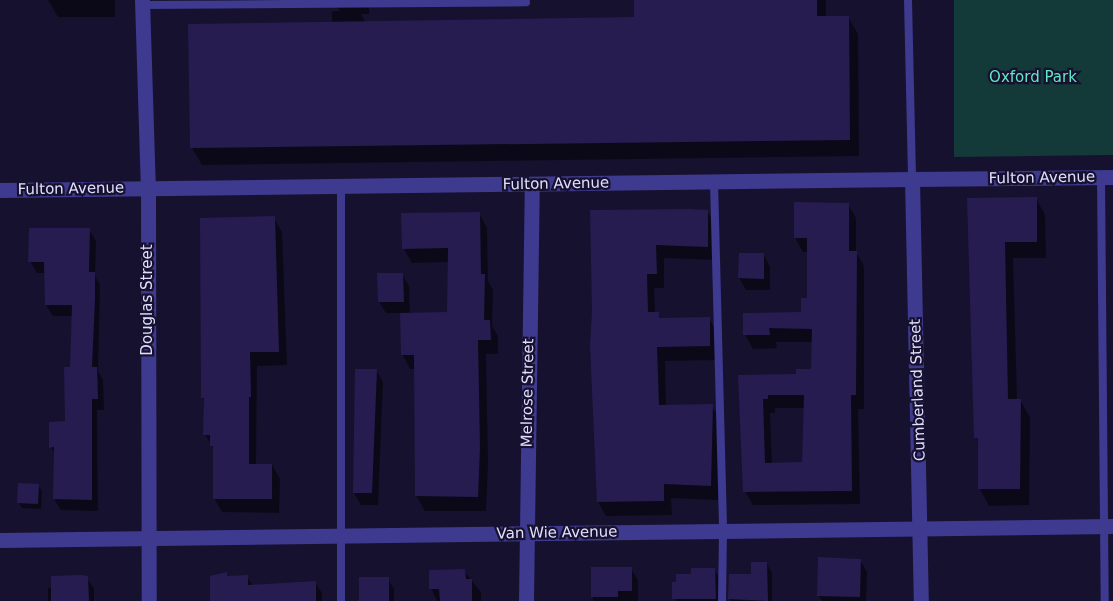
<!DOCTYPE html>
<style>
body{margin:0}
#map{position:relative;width:1113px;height:601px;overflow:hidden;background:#16112e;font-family:"DejaVu Sans",sans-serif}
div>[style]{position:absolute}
.green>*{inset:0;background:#133938}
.shadow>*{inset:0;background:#0007}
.building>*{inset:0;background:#271c50}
.service>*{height:8px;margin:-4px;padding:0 4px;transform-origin:4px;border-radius:4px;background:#3e3a8f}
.minor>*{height:15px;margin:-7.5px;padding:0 7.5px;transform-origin:7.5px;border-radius:7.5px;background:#3e3a8f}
.tertiary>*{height:15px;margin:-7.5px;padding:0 7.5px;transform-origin:7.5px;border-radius:7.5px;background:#3e3a8f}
span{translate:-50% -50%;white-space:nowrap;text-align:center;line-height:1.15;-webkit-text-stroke:4.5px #16112e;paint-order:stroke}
.park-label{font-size:15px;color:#62e7c7}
.street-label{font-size:15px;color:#e2deff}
</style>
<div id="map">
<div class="green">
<div style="clip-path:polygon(954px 0,1113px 0,1113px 155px,954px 157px)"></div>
</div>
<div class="shadow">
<div style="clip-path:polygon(48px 0,115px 0,115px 17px,58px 17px)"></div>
<div style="clip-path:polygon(202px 0,369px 0,369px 14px,361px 14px,366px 23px,636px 19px,636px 0,826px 0,826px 17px,848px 17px,858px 34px,859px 156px,202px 165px,192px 148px,332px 23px,332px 11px,340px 11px,337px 7px,207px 8px)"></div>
<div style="clip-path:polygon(1036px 198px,1045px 215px,1046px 258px,1013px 258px,1017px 400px,1020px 400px,1030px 417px,1029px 505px,989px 506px,980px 489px,970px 286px)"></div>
<div style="clip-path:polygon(evenodd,848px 204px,856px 218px,856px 252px,864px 266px,864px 409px,858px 409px,860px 504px,753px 505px,745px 491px,740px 376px,797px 375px,813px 370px,813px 342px,776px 342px,777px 348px,753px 349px,745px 335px,802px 314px,809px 300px,808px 252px,803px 252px,795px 238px,848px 204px,775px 408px,805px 408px,803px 463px,772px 464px,770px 413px,775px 413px,775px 408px)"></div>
<div style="clip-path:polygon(592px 211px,707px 211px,716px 225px,715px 260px,664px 258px,664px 288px,654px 288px,655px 313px,661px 319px,709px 318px,717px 333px,718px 360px,665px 361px,666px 407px,712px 406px,720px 420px,718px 500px,671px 498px,672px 515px,606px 516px,598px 502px)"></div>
<div style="clip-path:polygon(479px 213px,487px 228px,488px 281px,493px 290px,492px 326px,498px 336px,498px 354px,486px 354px,488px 464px,486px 511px,425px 511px,416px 496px,416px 369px,410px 369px,402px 354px,401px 313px,386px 313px,379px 302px,402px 274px,409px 286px,410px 314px,448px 313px,449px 262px,412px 263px,404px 249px)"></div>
<div style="clip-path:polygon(274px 218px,282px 232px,287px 365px,257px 366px,256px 465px,272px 465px,280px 479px,279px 513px,222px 512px,214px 498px,214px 449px,205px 435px,205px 402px,203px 398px)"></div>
<div style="clip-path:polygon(89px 230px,96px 241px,95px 276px,100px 285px,98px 371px,103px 380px,104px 410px,97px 410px,98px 511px,61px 510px,54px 499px,56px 456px,51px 447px,67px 423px,73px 316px,53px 316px,46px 305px,46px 273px,37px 273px,30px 261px)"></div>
<div style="clip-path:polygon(764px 255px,770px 267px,770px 290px,746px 290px,739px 278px)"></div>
<div style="clip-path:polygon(356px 370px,376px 370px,383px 382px,378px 505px,361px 505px,354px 493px)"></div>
<div style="clip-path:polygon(38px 485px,42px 491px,41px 509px,22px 508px,19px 503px)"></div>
<div style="clip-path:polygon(860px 560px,867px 572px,866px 601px,822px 601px,818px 595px)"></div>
<div style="clip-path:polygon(767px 564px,772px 573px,772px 601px,731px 601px,730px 599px)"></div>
<div style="clip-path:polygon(592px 569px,631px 569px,638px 580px,638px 601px,593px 601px)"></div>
<div style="clip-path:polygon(714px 569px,721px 581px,721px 601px,675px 601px,677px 583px,692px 575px)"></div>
<div style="clip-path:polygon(464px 571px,481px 592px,481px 601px,437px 601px,431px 588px)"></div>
<div style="clip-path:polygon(226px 574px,228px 577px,247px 577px,253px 586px,315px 582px,322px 593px,322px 601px,212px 601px)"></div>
<div style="clip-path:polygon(87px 578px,94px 589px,94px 601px,48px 601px,48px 588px)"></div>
<div style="clip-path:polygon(388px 579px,394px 589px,394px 601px,360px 601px)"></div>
</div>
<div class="building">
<div style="clip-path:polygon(634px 0,817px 0,817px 16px,849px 16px,850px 140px,190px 148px,188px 24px,634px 17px)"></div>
<div style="clip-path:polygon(1037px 197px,1037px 242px,1005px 242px,1008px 399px,1021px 399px,1020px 489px,978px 489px,978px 438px,974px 438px,967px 198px)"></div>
<div style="clip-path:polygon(evenodd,794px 202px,849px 203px,849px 251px,857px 251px,856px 395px,851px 395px,852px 491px,743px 492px,738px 375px,796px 374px,796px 369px,811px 369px,812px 329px,769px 328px,770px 335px,743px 335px,743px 313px,801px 312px,801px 298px,807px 298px,807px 238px,794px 238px,794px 202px,768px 395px,804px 395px,802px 462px,765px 463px,763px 399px,768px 399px,768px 395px)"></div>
<div style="clip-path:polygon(689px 209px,708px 210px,708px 247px,656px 245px,657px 274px,647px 274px,648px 312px,659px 312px,659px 318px,710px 317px,710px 346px,657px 347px,659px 405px,713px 404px,711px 486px,664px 484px,664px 501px,597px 502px,590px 346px,592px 311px,590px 210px)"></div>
<div style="clip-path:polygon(480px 212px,481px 274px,485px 274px,484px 320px,490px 320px,491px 340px,478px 340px,480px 448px,478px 497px,415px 496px,414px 355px,401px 355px,400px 313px,447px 312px,448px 248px,402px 249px,401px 213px)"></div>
<div style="clip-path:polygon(275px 216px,279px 352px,250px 352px,251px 397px,249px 397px,249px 464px,272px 464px,272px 499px,213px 499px,213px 446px,210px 446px,210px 435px,203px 435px,204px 398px,201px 398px,200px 218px)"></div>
<div style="clip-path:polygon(29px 228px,90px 228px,89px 272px,95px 272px,95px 299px,92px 367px,97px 367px,98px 399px,92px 399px,92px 500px,53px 499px,54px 447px,49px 448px,49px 422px,65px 421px,64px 367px,70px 367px,72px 305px,45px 305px,44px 262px,28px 262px)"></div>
<div style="clip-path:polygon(739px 253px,764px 253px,764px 279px,738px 278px)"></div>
<div style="clip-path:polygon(377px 273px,403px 273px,404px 302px,378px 302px)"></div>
<div style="clip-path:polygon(355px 369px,377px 369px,372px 493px,353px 493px)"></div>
<div style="clip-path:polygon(18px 483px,39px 484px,38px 504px,17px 503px)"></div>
<div style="clip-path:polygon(818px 557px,861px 559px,860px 597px,817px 596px)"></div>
<div style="clip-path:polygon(751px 562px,767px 562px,768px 601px,728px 599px,729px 574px,751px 574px)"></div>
<div style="clip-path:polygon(591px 567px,632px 567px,632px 591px,618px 591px,618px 597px,591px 597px)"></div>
<div style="clip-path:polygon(691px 568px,715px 568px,716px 599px,672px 599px,672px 582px,676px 582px,676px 574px,691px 574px)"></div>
<div style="clip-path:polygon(465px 569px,466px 579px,472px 579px,472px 601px,440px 601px,439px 589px,429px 589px,429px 570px)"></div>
<div style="clip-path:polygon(227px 572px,227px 576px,248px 575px,248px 585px,316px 581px,316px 601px,210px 601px,210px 576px)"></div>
<div style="clip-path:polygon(81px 575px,88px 576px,89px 601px,51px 601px,51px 576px)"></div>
<div style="clip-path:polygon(359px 577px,389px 577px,389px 601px,359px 601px)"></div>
</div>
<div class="service">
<div style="left:908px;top:0;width:179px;rotate:88.7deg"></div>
<div style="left:142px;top:5px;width:384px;rotate:-0.4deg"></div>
<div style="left:1101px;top:177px;width:424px;rotate:89.5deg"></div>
<div style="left:714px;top:182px;width:349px;rotate:88.5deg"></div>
<div style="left:723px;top:531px;width:70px;rotate:90.8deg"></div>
<div style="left:341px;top:601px;width:416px;rotate:-90deg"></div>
</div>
<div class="minor">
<div style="left:142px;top:0;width:189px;rotate:88.2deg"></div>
<div style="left:148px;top:189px;width:412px;rotate:89.9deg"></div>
<div style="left:912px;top:179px;width:201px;rotate:-0.6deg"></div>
<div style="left:0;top:540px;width:1113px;rotate:-0.72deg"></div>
<div style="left:526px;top:601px;width:417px;rotate:-89.2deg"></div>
</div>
<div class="tertiary">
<div style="left:0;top:190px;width:912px;rotate:-0.69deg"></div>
<div style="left:912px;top:179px;width:422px;rotate:88.8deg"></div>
</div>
<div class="park-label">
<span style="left:1033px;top:78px">Oxford Park</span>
</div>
<div class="street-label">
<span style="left:1042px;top:178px;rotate:-1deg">Fulton Avenue</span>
<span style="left:556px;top:184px;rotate:-1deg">Fulton Avenue</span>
<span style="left:71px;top:189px;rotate:-1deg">Fulton Avenue</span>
<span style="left:148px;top:300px;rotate:-90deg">Douglas Street</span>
<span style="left:918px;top:390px;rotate:-92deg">Cumberland Street</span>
<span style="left:528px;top:393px;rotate:-89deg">Melrose Street</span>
<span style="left:557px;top:533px;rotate:-1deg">Van Wie Avenue</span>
</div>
</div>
